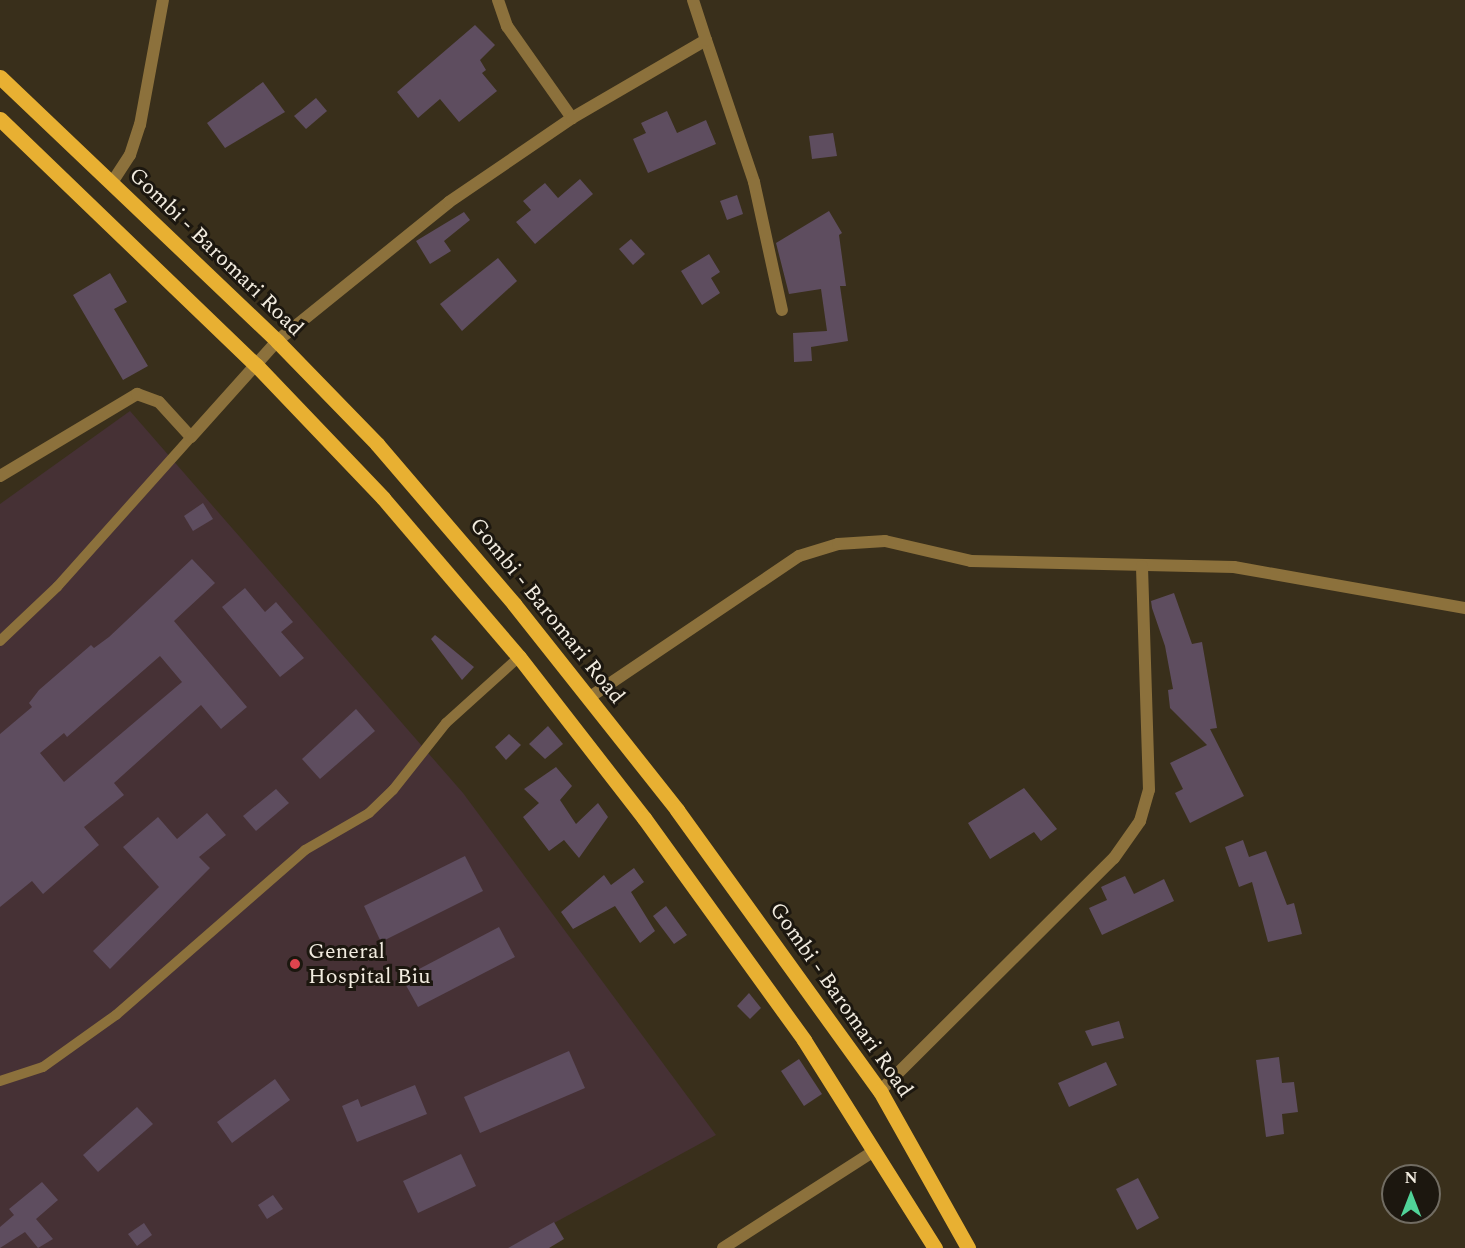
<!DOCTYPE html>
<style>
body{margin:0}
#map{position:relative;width:1465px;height:1248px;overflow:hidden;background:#392f1b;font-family:Spectral,serif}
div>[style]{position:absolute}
.medical>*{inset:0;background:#463135}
.building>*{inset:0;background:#5e4d5f}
.lane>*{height:10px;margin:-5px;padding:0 5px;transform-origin:5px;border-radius:5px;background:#8c713c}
.street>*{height:12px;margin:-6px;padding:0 6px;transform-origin:6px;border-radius:6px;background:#8c713c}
.primary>*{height:15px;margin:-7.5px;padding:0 7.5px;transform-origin:7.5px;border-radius:7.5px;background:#e8b032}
.dots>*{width:16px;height:16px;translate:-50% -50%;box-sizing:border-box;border:3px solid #1c170f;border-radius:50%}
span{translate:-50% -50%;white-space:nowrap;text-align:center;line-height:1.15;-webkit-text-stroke:6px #1c170f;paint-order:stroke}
.street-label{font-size:22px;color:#f1ebdf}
.poi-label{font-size:22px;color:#f1ebdf}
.left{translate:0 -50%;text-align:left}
.north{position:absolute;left:1381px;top:1164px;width:60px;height:60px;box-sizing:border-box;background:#1c170f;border:2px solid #716c62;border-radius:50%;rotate:0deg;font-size:16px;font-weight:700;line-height:24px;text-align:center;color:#f1ebdf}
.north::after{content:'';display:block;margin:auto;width:21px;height:27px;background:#50d398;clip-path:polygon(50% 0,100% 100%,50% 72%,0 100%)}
</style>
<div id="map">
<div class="medical">
<div style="clip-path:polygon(130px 411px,463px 793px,716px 1135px,508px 1248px,0 1248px,0 504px)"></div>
</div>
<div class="building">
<div style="clip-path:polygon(475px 25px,495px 45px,480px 60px,486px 70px,482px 73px,497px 91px,459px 122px,440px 99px,418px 118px,397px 92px)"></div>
<div style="clip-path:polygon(263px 82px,285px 112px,225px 148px,207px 123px)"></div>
<div style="clip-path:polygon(316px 98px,327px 111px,306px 129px,294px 116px)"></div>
<div style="clip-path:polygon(667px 111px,677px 133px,706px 120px,716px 144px,648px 173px,633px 139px,646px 133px,641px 123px)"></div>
<div style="clip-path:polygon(833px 133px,837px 156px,812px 159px,809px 136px)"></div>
<div style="clip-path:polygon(580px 179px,593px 194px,535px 244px,516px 222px,531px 210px,523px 201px,545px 183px,558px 198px)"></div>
<div style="clip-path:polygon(737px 195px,743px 214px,727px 220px,720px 201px)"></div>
<div style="clip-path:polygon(829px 211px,842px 233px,839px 235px,846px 286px,840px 286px,848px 341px,811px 347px,812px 361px,794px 362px,793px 333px,827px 331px,821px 289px,789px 294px,776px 243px)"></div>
<div style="clip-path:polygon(464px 212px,470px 220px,444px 241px,451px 251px,430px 264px,416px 241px)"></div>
<div style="clip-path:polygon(631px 239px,645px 254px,633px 265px,619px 249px)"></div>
<div style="clip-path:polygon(709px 254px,720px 272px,711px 278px,720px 293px,702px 305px,681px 271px)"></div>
<div style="clip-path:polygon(498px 258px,517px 281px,462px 331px,440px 304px)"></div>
<div style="clip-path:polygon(110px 273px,127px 302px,114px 309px,148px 366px,123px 380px,73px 295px)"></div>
<div style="clip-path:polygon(203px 503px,213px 519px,193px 531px,184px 516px)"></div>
<div style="clip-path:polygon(evenodd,192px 559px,215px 583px,174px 621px,247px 707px,221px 729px,201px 705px,114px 783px,124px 795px,84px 827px,99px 845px,43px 894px,32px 881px,0 907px,0 734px,32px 707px,29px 703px,39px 690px,91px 645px,94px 648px,109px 637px,192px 559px,160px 656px,182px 682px,64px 782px,40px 753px,64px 733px,67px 737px,160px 656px)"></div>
<div style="clip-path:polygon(245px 588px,265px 612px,276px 602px,293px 622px,281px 632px,304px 658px,280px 677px,222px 607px)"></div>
<div style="clip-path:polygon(1174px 593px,1192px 644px,1202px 642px,1217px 728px,1210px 729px,1244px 796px,1190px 823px,1175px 793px,1183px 789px,1170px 763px,1207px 745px,1170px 708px,1168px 690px,1173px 689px,1165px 646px,1152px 608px,1151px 601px)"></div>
<div style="clip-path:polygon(435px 635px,474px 667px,462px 680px,431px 639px)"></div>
<div style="clip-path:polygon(356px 709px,375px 731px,320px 779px,302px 759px)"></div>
<div style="clip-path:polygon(548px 726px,563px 744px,545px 759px,529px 744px)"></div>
<div style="clip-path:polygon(509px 734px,521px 745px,506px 760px,495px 747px)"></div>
<div style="clip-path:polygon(556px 767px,572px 786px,560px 800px,576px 824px,598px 803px,608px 817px,579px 858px,564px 840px,549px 851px,523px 817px,539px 803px,524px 789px)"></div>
<div style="clip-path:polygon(1024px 788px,1057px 829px,1041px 841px,1034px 832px,990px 859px,968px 823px)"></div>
<div style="clip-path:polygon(276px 789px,289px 803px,256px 831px,243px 816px)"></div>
<div style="clip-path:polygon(207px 813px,226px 835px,199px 857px,210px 868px,110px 969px,93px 951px,159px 887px,123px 847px,158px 817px,177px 839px)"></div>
<div style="clip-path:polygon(1243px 840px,1249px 857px,1266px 851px,1287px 905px,1294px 903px,1302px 934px,1268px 942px,1252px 882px,1239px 887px,1225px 847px)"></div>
<div style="clip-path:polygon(465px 856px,483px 891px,381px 942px,364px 906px)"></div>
<div style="clip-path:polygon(634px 868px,644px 882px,631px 892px,655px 931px,640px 943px,615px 906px,573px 929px,561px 912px,604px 875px,611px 885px)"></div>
<div style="clip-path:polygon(1125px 876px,1134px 894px,1164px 879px,1174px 901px,1102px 935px,1089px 908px,1107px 900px,1101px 887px)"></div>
<div style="clip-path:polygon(666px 906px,687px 935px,674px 944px,653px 916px)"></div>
<div style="clip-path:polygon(499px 927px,515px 957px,418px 1007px,402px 978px)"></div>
<div style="clip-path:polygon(749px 993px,761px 1008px,750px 1019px,737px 1006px)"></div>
<div style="clip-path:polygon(1119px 1021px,1124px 1038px,1092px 1046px,1085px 1031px)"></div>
<div style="clip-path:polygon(569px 1051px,585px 1088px,480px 1133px,464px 1097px)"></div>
<div style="clip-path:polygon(1279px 1057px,1282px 1083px,1294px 1082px,1298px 1112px,1282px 1114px,1284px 1134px,1266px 1137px,1256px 1060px)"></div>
<div style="clip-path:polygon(799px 1059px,822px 1094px,804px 1106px,781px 1071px)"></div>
<div style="clip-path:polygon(1106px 1062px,1117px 1085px,1069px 1107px,1058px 1083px)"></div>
<div style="clip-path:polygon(275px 1079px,290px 1100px,232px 1143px,217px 1122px)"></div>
<div style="clip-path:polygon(415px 1085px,427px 1114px,357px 1142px,342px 1106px,358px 1099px,361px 1107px)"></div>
<div style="clip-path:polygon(137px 1107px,153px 1124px,98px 1172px,83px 1155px)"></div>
<div style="clip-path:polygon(461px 1154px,476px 1186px,418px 1213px,403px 1181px)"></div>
<div style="clip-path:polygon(1138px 1178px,1159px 1218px,1137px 1230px,1116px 1189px)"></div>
<div style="clip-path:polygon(42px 1182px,58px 1200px,36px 1219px,53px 1239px,38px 1248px,25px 1232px,0 1248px,0 1227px,14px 1215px,9px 1209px)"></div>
<div style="clip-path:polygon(273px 1195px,283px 1209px,267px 1219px,258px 1205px)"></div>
<div style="clip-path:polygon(554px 1222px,564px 1239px,549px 1248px,508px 1248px)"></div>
<div style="clip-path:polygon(144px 1223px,152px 1235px,137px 1246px,128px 1234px)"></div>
</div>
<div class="lane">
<div style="left:0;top:641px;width:79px;rotate:-43.5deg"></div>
<div style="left:57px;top:587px;width:201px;rotate:-48.2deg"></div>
<div style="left:0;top:1081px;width:45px;rotate:-18deg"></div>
<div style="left:43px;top:1067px;width:90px;rotate:-35.5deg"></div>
<div style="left:116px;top:1015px;width:251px;rotate:-41.1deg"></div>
<div style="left:305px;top:850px;width:74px;rotate:-30deg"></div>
<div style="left:369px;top:813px;width:33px;rotate:-44deg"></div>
<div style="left:393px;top:790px;width:85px;rotate:-51.7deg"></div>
<div style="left:446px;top:723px;width:98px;rotate:-42.1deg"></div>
</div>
<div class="street">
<div style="left:498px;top:0;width:28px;rotate:71deg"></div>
<div style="left:507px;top:26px;width:113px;rotate:54.8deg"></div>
<div style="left:706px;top:40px;width:150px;rotate:71.3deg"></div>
<div style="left:754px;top:182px;width:131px;rotate:77.7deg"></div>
<div style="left:111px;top:184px;width:35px;rotate:-57deg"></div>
<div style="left:130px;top:155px;width:32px;rotate:-72deg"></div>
<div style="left:140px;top:125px;width:127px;rotate:-79.6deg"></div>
<div style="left:0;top:476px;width:160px;rotate:-30.9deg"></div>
<div style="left:137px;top:394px;width:23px;rotate:20deg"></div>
<div style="left:159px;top:402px;width:47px;rotate:47.6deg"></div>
<div style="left:191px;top:437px;width:129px;rotate:-48.1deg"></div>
<div style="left:277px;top:341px;width:221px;rotate:-38.9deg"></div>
<div style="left:449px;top:202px;width:149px;rotate:-34.3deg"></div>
<div style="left:572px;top:118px;width:155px;rotate:-30.2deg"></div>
<div style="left:706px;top:40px;width:42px;rotate:-108deg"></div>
<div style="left:590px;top:697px;width:252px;rotate:-34deg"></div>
<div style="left:799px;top:556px;width:41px;rotate:-17.1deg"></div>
<div style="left:838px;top:544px;width:47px;rotate:-3.7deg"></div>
<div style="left:885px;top:541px;width:88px;rotate:13.1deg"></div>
<div style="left:971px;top:561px;width:263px;rotate:1.3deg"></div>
<div style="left:1234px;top:567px;width:235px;rotate:10.1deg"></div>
<div style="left:880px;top:1091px;width:330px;rotate:-44.9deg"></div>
<div style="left:1114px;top:858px;width:45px;rotate:-54.9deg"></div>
<div style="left:1140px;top:821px;width:32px;rotate:-74deg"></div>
<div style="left:1149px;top:790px;width:224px;rotate:-91.8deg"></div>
<div style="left:723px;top:1248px;width:179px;rotate:-32.7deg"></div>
</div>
<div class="primary">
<div style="left:0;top:77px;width:383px;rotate:43.6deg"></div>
<div style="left:277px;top:341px;width:144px;rotate:45.8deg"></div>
<div style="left:377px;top:444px;width:211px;rotate:49.4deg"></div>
<div style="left:514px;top:604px;width:263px;rotate:51.6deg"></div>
<div style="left:677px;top:810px;width:347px;rotate:54.2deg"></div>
<div style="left:880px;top:1091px;width:180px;rotate:60.7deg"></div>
<div style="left:0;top:119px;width:355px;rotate:43.9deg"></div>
<div style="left:256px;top:365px;width:184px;rotate:46.3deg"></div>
<div style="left:383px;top:498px;width:209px;rotate:49.5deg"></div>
<div style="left:519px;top:657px;width:204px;rotate:52.2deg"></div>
<div style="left:644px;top:818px;width:274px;rotate:54.2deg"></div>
<div style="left:804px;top:1040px;width:246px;rotate:57.8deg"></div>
</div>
<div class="dots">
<div style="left:295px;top:964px;background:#e0444e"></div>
</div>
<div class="street-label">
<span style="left:216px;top:252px;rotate:44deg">Gombi - Baromari Road</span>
<span style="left:547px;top:611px;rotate:51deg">Gombi - Baromari Road</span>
<span style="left:841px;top:1000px;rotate:55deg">Gombi - Baromari Road</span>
</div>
<div class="poi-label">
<span class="left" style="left:308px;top:964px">General<br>Hospital Biu</span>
</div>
<div class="north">N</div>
</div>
